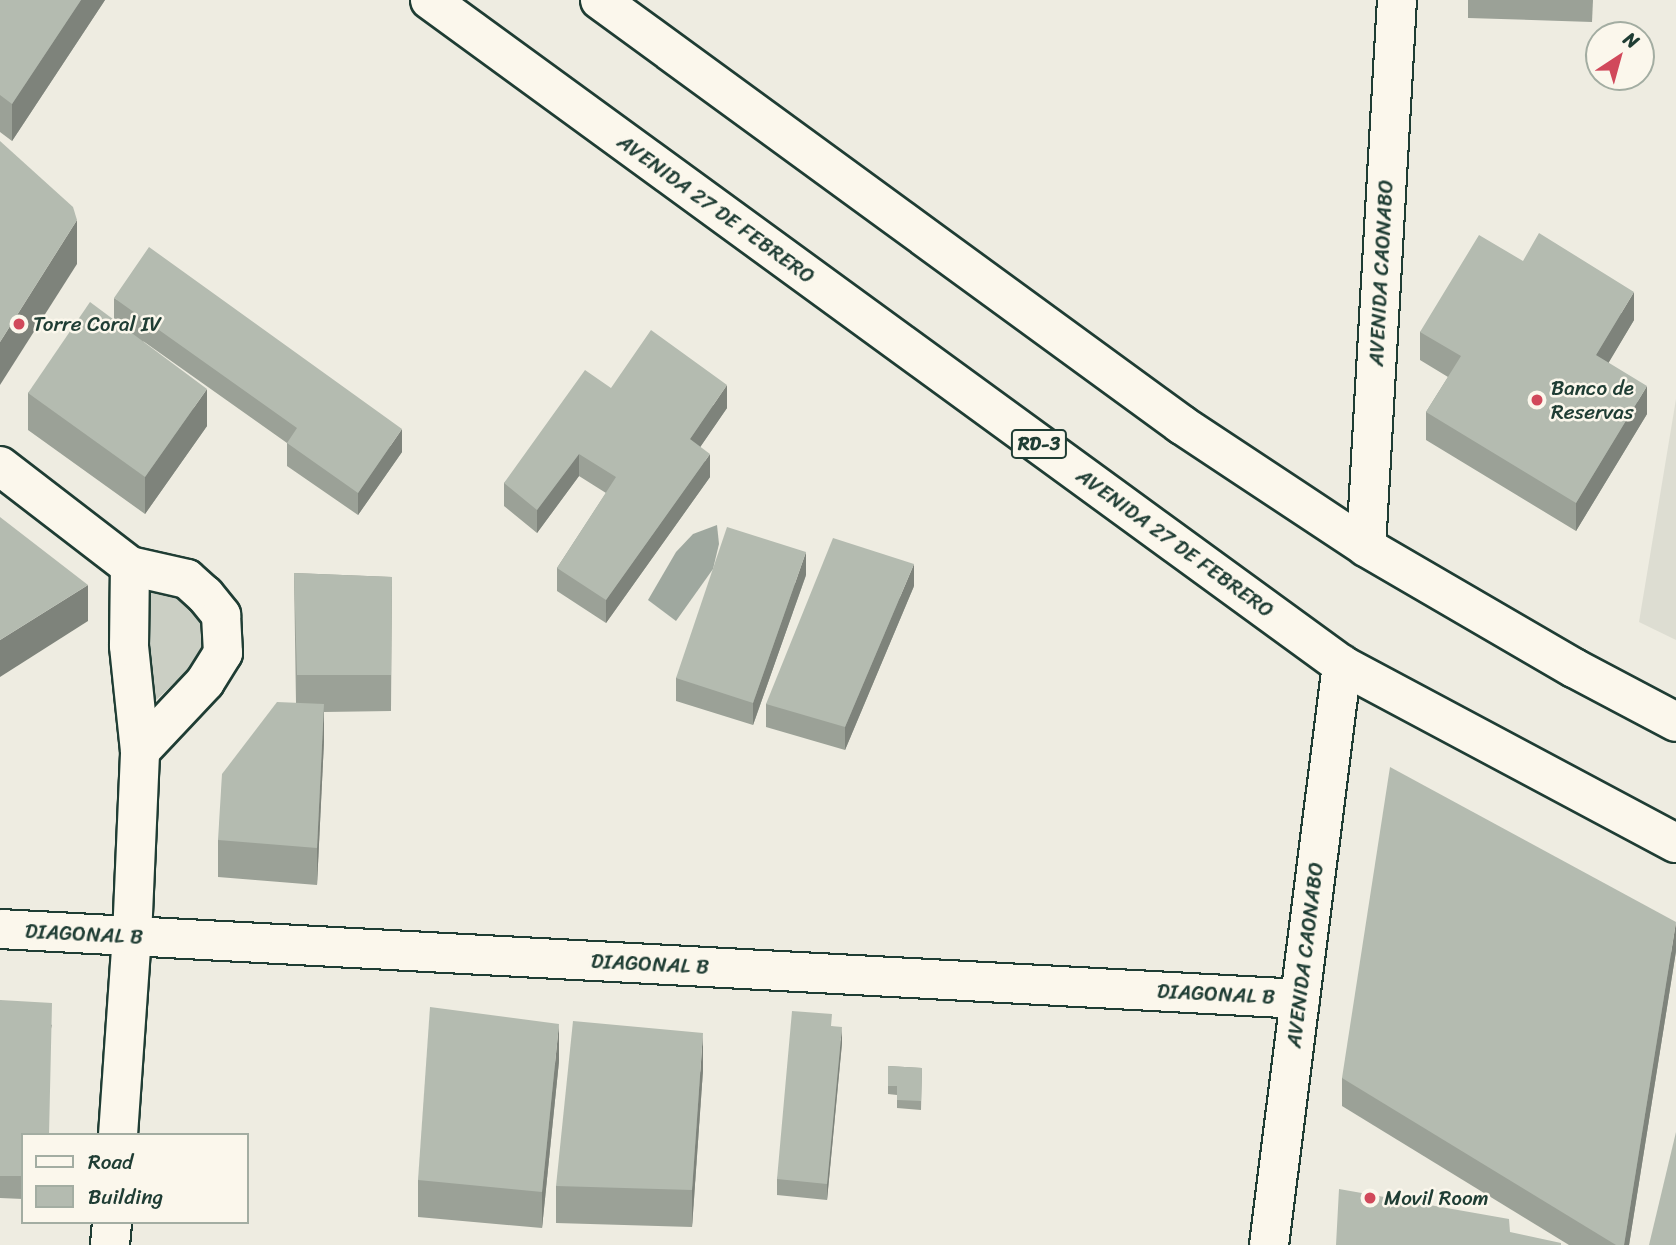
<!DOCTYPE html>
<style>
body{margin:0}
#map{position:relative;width:1676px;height:1245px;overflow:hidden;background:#eeece1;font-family:Sriracha,sans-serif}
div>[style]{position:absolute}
.built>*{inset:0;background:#ddddd2}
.green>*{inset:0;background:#cbcfc4}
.water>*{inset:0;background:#9fa89f}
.roads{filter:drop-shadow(2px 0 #1f3d34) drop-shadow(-2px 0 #1f3d34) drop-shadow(0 2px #1f3d34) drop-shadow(0 -2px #1f3d34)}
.minor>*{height:38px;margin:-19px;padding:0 19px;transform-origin:19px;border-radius:19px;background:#fbf7ec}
.highway>*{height:38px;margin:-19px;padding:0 19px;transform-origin:19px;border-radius:19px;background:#fbf7ec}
.wall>*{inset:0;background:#9ba197}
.shaded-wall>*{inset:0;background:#7e837b}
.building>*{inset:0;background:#b4bbb0}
.dots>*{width:19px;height:19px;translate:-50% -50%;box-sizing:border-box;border:4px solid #fbf7ec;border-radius:50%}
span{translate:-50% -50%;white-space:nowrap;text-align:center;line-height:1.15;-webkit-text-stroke:5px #fbf7ec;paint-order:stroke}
.shield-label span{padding:2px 5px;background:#fbf7ec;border:2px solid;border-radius:5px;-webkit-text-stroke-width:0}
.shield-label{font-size:19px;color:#1f3d34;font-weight:700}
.street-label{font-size:21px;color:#1f3d34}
.poi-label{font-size:21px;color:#1f3d34}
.left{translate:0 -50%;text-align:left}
.legend{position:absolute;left:21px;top:1133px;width:228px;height:91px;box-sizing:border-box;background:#fbf7ec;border:2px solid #a3ada2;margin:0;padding:9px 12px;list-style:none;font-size:21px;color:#1f3d34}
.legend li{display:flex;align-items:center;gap:14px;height:35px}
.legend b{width:35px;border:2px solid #a3ada2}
.north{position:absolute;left:1585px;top:21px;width:70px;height:70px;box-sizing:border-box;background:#fbf7ec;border:2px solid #a3ada2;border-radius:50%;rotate:36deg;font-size:19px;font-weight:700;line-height:28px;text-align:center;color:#1f3d34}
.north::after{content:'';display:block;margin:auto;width:24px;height:32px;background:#d1495b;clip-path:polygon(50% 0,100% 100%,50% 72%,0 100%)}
</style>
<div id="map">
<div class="built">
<div style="clip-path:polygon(1676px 399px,1676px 640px,1639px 622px)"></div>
</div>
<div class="green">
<div style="clip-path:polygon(140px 589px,178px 591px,202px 613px,209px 650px,150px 706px)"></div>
</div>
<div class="water">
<div style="clip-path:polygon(717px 525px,719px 544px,713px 569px,676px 621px,648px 600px,676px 552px,693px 534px)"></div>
</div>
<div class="roads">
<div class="minor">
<div style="left:0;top:466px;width:164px;rotate:37.6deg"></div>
<div style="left:130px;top:566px;width:58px;rotate:12.8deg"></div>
<div style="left:187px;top:579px;width:24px;rotate:42deg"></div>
<div style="left:205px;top:595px;width:26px;rotate:51deg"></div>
<div style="left:221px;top:615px;width:38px;rotate:87deg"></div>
<div style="left:223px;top:653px;width:34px;rotate:122deg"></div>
<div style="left:205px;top:682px;width:95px;rotate:133.3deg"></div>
<div style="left:1366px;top:547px;width:548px;rotate:-86.76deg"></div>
<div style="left:0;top:929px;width:1302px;rotate:3.08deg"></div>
<div style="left:118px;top:1135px;width:198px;rotate:-86deg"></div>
<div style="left:132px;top:937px;width:186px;rotate:-87.5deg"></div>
<div style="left:140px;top:751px;width:106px;rotate:-96deg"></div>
<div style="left:129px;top:646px;width:80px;rotate:-89.3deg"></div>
<div style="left:110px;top:1245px;width:23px;rotate:-85deg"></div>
<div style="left:1269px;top:1245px;width:585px;rotate:-82.83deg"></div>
</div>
<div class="highway">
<div style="left:430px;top:0;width:1129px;rotate:36.1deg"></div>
<div style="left:1342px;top:665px;width:378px;rotate:28.1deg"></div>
<div style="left:600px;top:0;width:721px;rotate:36.14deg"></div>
<div style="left:1182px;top:425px;width:221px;rotate:33.5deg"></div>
<div style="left:1366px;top:547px;width:241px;rotate:30.2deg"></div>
<div style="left:1574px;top:668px;width:115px;rotate:27.9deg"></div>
</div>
</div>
<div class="wall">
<div style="clip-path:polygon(0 0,105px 0,12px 141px,0 132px)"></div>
<div style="clip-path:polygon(1468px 0,1593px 0,1592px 22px,1468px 18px)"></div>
<div style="clip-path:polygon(1523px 261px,1634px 320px,1608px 363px,1647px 414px,1576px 531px,1426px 440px,1426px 412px,1448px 377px,1420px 360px,1420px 332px)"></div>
<div style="clip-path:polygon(114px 298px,402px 452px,358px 515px,287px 466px,287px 443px,143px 341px,207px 426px,145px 514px,28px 430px,28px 393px,114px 320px)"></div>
<div style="clip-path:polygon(611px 388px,727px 408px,700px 447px,710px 477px,606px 623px,557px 591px,557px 568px,606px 493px,579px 476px,537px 533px,504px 506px,504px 483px)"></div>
<div style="clip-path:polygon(294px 573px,392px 577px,391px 711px,324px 712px,324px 741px,317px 885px,218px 877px,218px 840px,296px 703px)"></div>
<div style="clip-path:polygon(806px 575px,753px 725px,676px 701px,676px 678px)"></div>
<div style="clip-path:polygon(914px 586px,845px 750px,766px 727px,766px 704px)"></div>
<div style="clip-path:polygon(1676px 951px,1629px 1245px,1569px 1245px,1342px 1106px,1342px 1078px)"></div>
<div style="clip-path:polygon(0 1000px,52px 1025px,23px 1135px,23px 1199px,0 1198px)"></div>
<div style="clip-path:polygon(832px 1026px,842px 1043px,827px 1200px,777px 1195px,777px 1179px)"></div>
<div style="clip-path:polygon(559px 1061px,542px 1228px,418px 1217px,418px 1180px)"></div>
<div style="clip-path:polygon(888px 1066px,922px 1068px,921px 1110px,897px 1108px,897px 1095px,888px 1094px)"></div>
<div style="clip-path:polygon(703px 1070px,692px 1227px,556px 1223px,556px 1186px)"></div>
</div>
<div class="shaded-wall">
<div style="clip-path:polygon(81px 0,105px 0,12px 141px,12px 104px)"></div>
<div style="clip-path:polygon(77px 220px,77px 264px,0 385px,0 342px)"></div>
<div style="clip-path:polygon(1634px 292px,1634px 320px,1596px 384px,1596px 355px)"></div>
<div style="clip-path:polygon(727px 385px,727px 408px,690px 462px,690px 439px)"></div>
<div style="clip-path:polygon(1647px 386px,1647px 414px,1576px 531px,1576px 503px)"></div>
<div style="clip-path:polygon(207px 389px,207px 426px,145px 514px,145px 477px)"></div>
<div style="clip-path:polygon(402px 429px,402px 452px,358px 515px,358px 493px)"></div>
<div style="clip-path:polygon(579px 454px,579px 476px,537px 533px,537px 510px)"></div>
<div style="clip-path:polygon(710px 454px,710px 477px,606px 623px,606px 600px)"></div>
<div style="clip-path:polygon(806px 552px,806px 575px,753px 725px,753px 703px)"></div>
<div style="clip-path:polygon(914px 564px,914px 586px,845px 750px,845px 727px)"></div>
<div style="clip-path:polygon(88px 585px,88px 621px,0 677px,0 640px)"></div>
<div style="clip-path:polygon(324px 704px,324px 741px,317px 885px,317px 848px)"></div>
<div style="clip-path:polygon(1676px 922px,1676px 951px,1629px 1245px,1624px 1245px)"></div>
<div style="clip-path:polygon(559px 1024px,559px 1061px,542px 1228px,542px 1192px)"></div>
<div style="clip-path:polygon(842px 1027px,842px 1043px,827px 1200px,827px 1184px)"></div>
<div style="clip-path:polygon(703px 1033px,703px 1070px,692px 1227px,692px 1190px)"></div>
</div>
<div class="building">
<div style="clip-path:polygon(0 0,81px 0,12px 104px,0 95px)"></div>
<div style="clip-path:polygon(0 141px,73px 207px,77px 220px,0 342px)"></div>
<div style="clip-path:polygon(1539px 233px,1634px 292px,1596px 355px,1647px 386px,1576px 503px,1426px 412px,1461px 356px,1420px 332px,1479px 235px,1523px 261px)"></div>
<div style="clip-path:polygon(149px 247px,402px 429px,358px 493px,287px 443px,297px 428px,114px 298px)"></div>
<div style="clip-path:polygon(90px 302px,207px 389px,145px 477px,28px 393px)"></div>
<div style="clip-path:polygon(651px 330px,727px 385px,690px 439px,710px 454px,606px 600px,557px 568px,616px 477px,579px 454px,537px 510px,504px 483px,585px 370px,611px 388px)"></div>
<div style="clip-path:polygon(0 517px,88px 585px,0 640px)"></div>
<div style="clip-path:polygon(727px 527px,806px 552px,753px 703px,676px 678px)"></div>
<div style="clip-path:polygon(833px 538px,914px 564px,845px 727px,766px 704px)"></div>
<div style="clip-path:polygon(294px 573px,392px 577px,391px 675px,297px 675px)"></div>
<div style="clip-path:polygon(277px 702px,324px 704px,317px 848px,218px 840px,222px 774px)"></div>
<div style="clip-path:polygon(1390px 767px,1676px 922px,1624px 1245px,1616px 1245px,1342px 1078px)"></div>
<div style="clip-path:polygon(0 1000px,52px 1003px,49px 1135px,23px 1135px,23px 1176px,0 1176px)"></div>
<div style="clip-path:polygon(430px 1007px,559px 1024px,542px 1192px,418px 1180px)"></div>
<div style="clip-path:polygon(792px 1011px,832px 1014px,831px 1026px,842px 1027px,827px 1184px,777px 1179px)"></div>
<div style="clip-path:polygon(573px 1021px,703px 1033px,692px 1190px,556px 1186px)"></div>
<div style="clip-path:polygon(888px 1066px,922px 1068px,921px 1101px,897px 1100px,897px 1086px,888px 1086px)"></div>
<div style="clip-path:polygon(1676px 1132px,1676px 1245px,1649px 1245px)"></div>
<div style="clip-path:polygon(1339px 1189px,1509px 1219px,1510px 1232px,1561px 1243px,1561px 1245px,1336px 1245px)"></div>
</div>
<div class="dots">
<div style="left:19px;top:324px;background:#d1495b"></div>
<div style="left:1537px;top:400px;background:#d1495b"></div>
<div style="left:1370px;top:1198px;background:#d1495b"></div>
</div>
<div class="shield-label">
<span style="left:1039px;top:444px">RD-3</span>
</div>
<div class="street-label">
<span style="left:716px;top:209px;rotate:36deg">AVENIDA 27 DE FEBRERO</span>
<span style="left:1381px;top:273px;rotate:-87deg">AVENIDA CAONABO</span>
<span style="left:1175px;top:543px;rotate:36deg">AVENIDA 27 DE FEBRERO</span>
<span style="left:84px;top:934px;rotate:3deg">DIAGONAL B</span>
<span style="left:1305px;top:955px;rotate:-83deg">AVENIDA CAONABO</span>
<span style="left:650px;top:964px;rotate:3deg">DIAGONAL B</span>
<span style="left:1216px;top:994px;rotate:3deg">DIAGONAL B</span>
</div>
<div class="poi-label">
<span class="left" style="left:33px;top:324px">Torre Coral IV</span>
<span class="left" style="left:1551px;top:400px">Banco de<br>Reservas</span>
<span class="left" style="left:1384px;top:1198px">Movil Room</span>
</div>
<ul class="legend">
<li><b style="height:9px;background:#fbf7ec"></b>Road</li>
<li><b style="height:19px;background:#b4bbb0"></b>Building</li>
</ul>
<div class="north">N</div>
</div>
